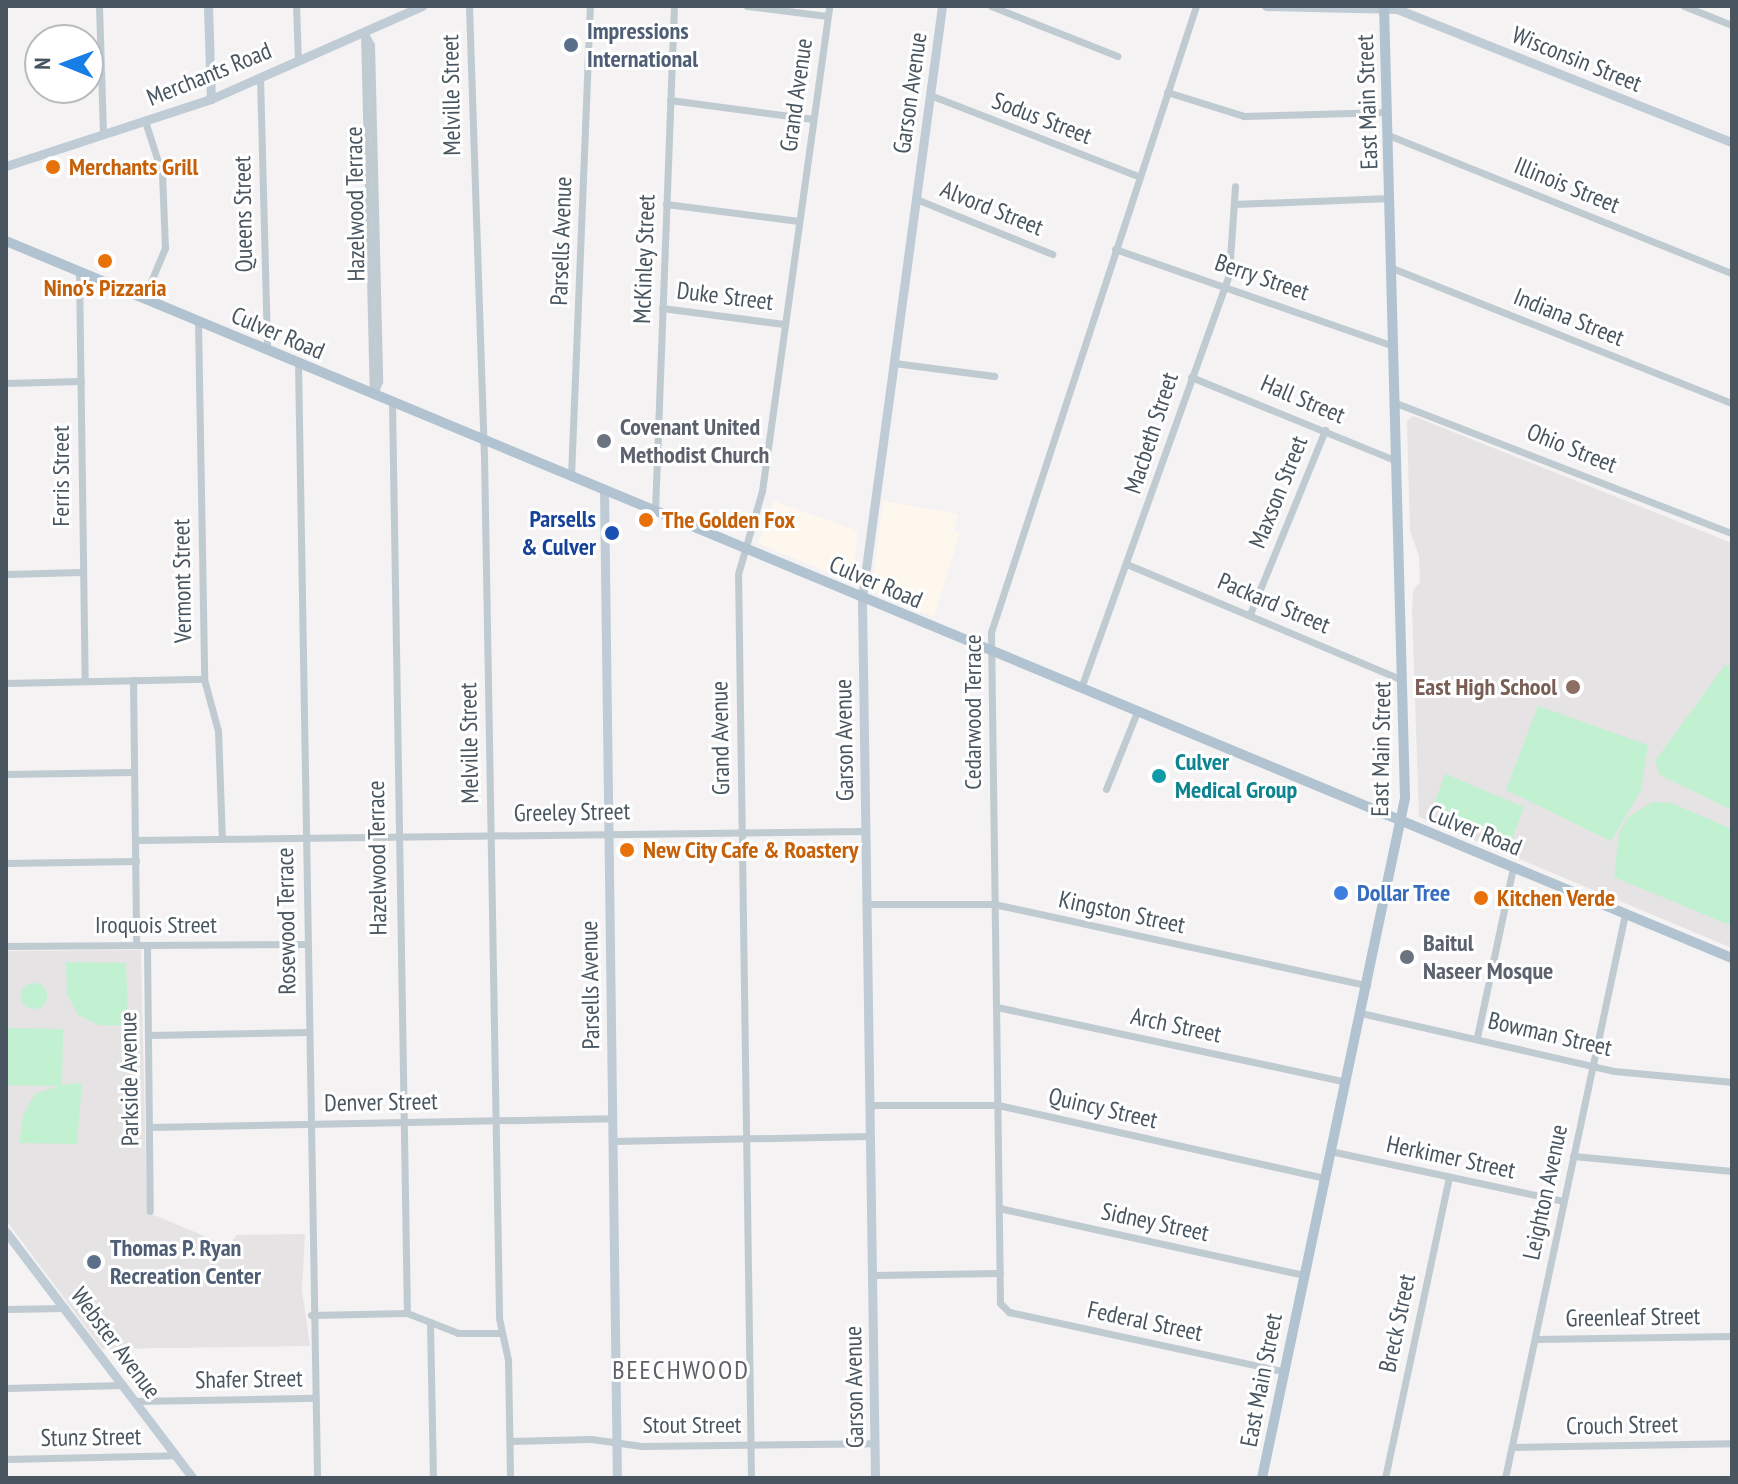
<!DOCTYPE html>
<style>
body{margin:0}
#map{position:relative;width:1738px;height:1484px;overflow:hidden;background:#f4f2f2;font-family:"PT Sans Narrow",sans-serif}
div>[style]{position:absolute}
.commercial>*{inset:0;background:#fdf7ed}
.education>*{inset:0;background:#e5e3e4}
.green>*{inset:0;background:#c1f1d1}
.round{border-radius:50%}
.street>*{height:7px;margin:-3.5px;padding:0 3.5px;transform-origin:3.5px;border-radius:3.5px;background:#bfcad1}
.secondary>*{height:9px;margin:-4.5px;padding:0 4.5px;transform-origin:4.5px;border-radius:4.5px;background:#bfcbd5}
.primary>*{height:10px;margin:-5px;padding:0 5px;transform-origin:5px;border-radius:5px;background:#b1c3d0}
.dots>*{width:22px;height:22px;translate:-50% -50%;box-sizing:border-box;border:4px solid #fff;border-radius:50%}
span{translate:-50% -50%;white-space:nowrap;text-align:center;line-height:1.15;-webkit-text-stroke:6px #fff;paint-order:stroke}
.service-label{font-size:24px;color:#4e5e75;font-weight:700}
.left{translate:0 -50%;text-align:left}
.street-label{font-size:24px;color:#495660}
.food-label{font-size:24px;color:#c56008;font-weight:700}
.worship-label{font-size:24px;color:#5b616d;font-weight:700}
.transit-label{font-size:24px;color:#164399;font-weight:700}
.right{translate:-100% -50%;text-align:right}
.education-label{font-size:24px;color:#785e54;font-weight:700}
.culture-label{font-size:24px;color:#0d838f;font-weight:700}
.shop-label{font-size:24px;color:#366cbe;font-weight:700}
.neighbourhood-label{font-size:26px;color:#5e6267;letter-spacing:2px}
.frame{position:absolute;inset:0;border:8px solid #495660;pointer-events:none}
.north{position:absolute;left:24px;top:24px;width:80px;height:80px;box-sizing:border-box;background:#fff;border:2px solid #b6bbbf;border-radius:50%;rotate:271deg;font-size:22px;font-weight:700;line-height:32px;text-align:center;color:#495660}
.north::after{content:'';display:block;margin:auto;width:28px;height:36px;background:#177ee8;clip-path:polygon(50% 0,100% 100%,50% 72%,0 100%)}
</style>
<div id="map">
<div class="commercial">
<div style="clip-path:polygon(774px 501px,858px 531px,852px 582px,758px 543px)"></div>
<div style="clip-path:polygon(883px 501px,958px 514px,954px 531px,960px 533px,934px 617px,872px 590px)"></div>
</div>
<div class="education">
<div style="clip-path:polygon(1413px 416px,1732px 543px,1732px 948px,1419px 817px,1412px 610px,1413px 591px,1420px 582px,1419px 556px,1410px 531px,1407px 421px)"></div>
<div style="clip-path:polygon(141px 950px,147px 1212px,228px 1246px,237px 1235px,305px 1234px,302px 1290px,310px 1346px,102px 1349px,6px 1220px,6px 951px)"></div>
</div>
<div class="green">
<div style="clip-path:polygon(1725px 665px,1732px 666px,1732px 810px,1660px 775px,1655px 761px)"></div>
<div style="clip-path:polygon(1538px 706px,1648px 745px,1641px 790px,1611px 841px,1506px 790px)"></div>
<div style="clip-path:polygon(1445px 774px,1524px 807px,1511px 842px,1433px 807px)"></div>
<div style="clip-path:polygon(1653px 802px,1671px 803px,1732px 829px,1732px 926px,1614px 877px,1619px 833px,1628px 817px)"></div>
<div style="clip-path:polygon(66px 962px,126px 963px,128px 1026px,99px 1025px,78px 1015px,67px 994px)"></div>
<div class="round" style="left:21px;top:983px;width:26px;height:26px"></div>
<div style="clip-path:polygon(6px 1028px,63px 1029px,62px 1085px,82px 1083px,77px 1144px,19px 1143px,23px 1115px,35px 1094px,59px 1086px,6px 1085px)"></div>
</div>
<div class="street">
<div style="left:99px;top:6px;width:129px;rotate:88.2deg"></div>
<div style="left:296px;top:6px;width:54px;rotate:87.9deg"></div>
<div style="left:469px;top:6px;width:449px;rotate:88.1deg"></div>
<div style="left:484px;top:455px;width:863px;rotate:89deg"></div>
<div style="left:499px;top:1318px;width:43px;rotate:77.9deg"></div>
<div style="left:508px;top:1360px;width:118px;rotate:89deg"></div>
<div style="left:747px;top:6px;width:81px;rotate:7.1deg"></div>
<div style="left:991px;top:6px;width:136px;rotate:21.6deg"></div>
<div style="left:1196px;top:6px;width:659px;rotate:108.13deg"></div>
<div style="left:991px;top:632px;width:671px;rotate:89.23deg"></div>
<div style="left:1000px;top:1303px;width:13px;rotate:45deg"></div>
<div style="left:1009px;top:1312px;width:280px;rotate:12.2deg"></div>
<div style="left:1684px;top:6px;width:52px;rotate:21.6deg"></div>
<div style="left:364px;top:32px;width:15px;rotate:62deg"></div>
<div style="left:371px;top:45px;width:336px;rotate:88.6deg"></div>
<div style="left:379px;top:381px;width:15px;rotate:110deg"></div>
<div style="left:364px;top:32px;width:361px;rotate:88.6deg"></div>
<div style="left:260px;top:77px;width:273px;rotate:88.5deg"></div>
<div style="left:1167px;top:92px;width:81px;rotate:17.3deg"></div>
<div style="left:1244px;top:116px;width:143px;rotate:-1.6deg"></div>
<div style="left:930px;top:95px;width:225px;rotate:21.3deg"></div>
<div style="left:670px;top:100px;width:144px;rotate:7.6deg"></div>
<div style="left:1388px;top:135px;width:371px;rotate:21.9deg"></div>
<div style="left:916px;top:199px;width:147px;rotate:22deg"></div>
<div style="left:666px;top:204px;width:134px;rotate:7.3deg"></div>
<div style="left:1234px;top:204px;width:156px;rotate:-2.2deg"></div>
<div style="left:1115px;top:249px;width:295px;rotate:19.2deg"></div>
<div style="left:1392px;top:268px;width:366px;rotate:21.7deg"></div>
<div style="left:79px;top:272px;width:409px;rotate:89.2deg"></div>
<div style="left:144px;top:298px;width:54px;rotate:-67.2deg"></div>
<div style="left:165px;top:248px;width:74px;rotate:-92.3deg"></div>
<div style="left:162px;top:174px;width:56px;rotate:-107.8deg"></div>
<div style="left:662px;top:308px;width:123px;rotate:7.5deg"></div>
<div style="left:198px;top:321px;width:358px;rotate:89deg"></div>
<div style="left:204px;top:679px;width:54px;rotate:74.9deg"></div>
<div style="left:218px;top:731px;width:108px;rotate:87.9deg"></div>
<div style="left:298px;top:363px;width:1115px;rotate:89.02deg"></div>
<div style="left:894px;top:363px;width:101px;rotate:7.4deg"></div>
<div style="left:1191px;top:377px;width:222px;rotate:22.2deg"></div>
<div style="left:6px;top:383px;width:75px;rotate:-1.5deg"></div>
<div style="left:392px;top:403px;width:910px;rotate:89.06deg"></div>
<div style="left:1396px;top:403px;width:360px;rotate:21.2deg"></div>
<div style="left:571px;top:477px;width:471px;rotate:-87.7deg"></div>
<div style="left:655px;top:511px;width:505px;rotate:-87.85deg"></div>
<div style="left:1129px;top:565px;width:296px;rotate:22.8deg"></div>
<div style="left:6px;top:574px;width:76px;rotate:-1.5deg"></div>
<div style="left:1250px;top:614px;width:199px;rotate:-67.8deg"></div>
<div style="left:133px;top:680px;width:264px;rotate:89.3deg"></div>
<div style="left:6px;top:683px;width:198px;rotate:-1.2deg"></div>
<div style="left:1081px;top:688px;width:440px;rotate:-70.3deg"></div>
<div style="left:1229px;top:274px;width:88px;rotate:-86.1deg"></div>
<div style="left:6px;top:774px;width:127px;rotate:-0.9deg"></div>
<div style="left:1106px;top:789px;width:83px;rotate:-68.1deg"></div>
<div style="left:136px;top:840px;width:729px;rotate:-0.71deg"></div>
<div style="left:6px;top:863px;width:130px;rotate:-0.9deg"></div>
<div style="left:866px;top:904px;width:128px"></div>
<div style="left:994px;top:904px;width:382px;rotate:12.3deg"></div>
<div style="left:6px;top:946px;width:301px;rotate:-0.4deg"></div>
<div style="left:147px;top:946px;width:265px;rotate:89.4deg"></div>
<div style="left:997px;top:1007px;width:357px;rotate:12.1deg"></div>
<div style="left:1361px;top:1013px;width:260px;rotate:12.9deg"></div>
<div style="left:1614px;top:1071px;width:119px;rotate:5.3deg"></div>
<div style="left:149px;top:1035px;width:159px;rotate:-1.1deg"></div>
<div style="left:1477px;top:1037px;width:173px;rotate:-78deg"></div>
<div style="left:870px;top:1105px;width:128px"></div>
<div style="left:998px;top:1105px;width:334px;rotate:12.6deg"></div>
<div style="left:150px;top:1127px;width:462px;rotate:-1.1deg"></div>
<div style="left:613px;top:1141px;width:257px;rotate:-1.1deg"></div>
<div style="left:1330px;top:1151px;width:238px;rotate:12.1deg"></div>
<div style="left:1573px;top:1156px;width:160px;rotate:5.4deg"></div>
<div style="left:999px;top:1208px;width:311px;rotate:12.4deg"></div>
<div style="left:872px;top:1275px;width:128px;rotate:-0.9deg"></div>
<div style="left:6px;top:1309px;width:59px;rotate:-1deg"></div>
<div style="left:311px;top:1315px;width:96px;rotate:-1.2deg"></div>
<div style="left:407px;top:1313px;width:55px;rotate:21.4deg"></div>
<div style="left:458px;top:1333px;width:43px"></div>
<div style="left:430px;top:1322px;width:156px;rotate:88.9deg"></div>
<div style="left:1535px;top:1339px;width:197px;rotate:-0.9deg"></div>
<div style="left:6px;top:1388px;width:117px;rotate:-1.5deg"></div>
<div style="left:135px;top:1401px;width:180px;rotate:-1deg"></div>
<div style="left:510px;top:1441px;width:81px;rotate:-1.4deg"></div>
<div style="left:591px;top:1439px;width:51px;rotate:7.8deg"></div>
<div style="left:642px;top:1446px;width:233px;rotate:-0.7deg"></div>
<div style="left:1512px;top:1447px;width:220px;rotate:-1deg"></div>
<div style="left:6px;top:1459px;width:170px;rotate:-1.3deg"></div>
<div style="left:751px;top:1478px;width:904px;rotate:-90.82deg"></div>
<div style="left:738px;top:574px;width:86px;rotate:-73.9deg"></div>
<div style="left:762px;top:491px;width:490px;rotate:-82.1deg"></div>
<div style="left:1385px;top:1478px;width:308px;rotate:-78deg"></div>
<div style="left:1505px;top:1478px;width:577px;rotate:-77.99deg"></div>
</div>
<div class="secondary">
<div style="left:208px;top:6px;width:93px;rotate:88.2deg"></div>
<div style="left:1266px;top:6px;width:131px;rotate:1.3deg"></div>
<div style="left:1397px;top:9px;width:360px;rotate:21.7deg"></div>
<div style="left:6px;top:166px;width:216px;rotate:-18.1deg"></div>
<div style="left:211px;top:99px;width:231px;rotate:-23.8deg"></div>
<div style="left:604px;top:491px;width:987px;rotate:89.25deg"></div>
<div style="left:6px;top:1232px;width:309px;rotate:52.8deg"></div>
<div style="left:875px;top:1478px;width:880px;rotate:-90.85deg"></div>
<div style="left:862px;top:598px;width:597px;rotate:-82.3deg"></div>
</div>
<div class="primary">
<div style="left:6px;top:241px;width:1869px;rotate:22.56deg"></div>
<div style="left:1262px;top:1478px;width:695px;rotate:-78.12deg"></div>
<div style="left:1405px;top:798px;width:792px;rotate:-91.52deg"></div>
</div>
<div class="dots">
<div style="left:571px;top:45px;background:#5c6f8a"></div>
<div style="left:53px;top:167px;background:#e8710a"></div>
<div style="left:105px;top:261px;background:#e8710a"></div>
<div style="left:604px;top:441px;background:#6b7280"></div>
<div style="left:646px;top:520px;background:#e8710a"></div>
<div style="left:612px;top:533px;background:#1a4fb4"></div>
<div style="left:1573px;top:687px;background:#8d6e63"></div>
<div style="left:1159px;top:776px;background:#0f9aa8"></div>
<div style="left:627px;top:850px;background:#e8710a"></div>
<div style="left:1341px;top:893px;background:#3f7fe0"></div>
<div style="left:1481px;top:898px;background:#e8710a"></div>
<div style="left:1407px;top:957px;background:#6b7280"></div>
<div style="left:94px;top:1262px;background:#5c6f8a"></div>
</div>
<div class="service-label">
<span class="left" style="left:587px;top:45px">Impressions<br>International</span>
<span class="left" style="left:110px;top:1262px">Thomas P. Ryan<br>Recreation Center</span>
</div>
<div class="street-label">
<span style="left:1577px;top:59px;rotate:22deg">Wisconsin Street</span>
<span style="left:209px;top:74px;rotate:-22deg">Merchants Road</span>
<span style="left:910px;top:93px;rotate:-82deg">Garson Avenue</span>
<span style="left:451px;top:95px;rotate:-91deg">Melville Street</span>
<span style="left:796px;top:95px;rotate:-82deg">Grand Avenue</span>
<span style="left:1367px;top:102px;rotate:-92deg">East Main Street</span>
<span style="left:1042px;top:118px;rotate:21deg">Sodus Street</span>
<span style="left:1567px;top:185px;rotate:22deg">Illinois Street</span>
<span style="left:355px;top:204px;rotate:-91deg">Hazelwood Terrace</span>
<span style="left:992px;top:208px;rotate:22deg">Alvord Street</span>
<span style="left:243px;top:214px;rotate:-91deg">Queens Street</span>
<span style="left:561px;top:241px;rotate:-88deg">Parsells Avenue</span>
<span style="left:644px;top:259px;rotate:-88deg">McKinley Street</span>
<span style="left:1262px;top:277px;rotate:19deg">Berry Street</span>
<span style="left:725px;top:296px;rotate:7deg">Duke Street</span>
<span style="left:1569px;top:317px;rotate:22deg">Indiana Street</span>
<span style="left:278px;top:333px;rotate:23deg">Culver Road</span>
<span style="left:1303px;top:399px;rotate:23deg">Hall Street</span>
<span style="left:1151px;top:433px;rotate:-72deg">Macbeth Street</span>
<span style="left:1572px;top:448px;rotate:22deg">Ohio Street</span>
<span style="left:61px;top:476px;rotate:-90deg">Ferris Street</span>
<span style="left:1278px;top:492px;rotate:-68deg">Maxson Street</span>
<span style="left:182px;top:581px;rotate:-91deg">Vermont Street</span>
<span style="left:876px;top:582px;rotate:23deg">Culver Road</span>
<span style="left:1274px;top:603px;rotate:23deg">Packard Street</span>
<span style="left:973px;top:712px;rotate:-90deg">Cedarwood Terrace</span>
<span style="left:720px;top:738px;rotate:-91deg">Grand Avenue</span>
<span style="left:844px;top:740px;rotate:-91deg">Garson Avenue</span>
<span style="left:469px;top:743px;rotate:-91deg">Melville Street</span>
<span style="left:1381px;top:749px;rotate:-89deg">East Main Street</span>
<span style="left:572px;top:812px;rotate:-1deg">Greeley Street</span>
<span style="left:1475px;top:830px;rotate:22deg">Culver Road</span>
<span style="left:377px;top:858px;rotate:-91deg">Hazelwood Terrace</span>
<span style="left:1122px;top:912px;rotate:12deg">Kingston Street</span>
<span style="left:286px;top:921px;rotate:-91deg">Rosewood Terrace</span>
<span style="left:156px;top:925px">Iroquois Street</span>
<span style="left:590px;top:985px;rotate:-91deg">Parsells Avenue</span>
<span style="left:1176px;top:1025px;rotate:12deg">Arch Street</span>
<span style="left:1550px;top:1034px;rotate:13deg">Bowman Street</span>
<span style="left:129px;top:1079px;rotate:-91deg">Parkside Avenue</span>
<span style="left:381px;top:1102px;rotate:-1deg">Denver Street</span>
<span style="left:1103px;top:1108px;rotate:13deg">Quincy Street</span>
<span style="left:1451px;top:1157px;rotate:12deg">Herkimer Street</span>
<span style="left:1545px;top:1192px;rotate:-78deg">Leighton Avenue</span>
<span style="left:1155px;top:1222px;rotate:12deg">Sidney Street</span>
<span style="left:1633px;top:1317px;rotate:-1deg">Greenleaf Street</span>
<span style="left:1145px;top:1321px;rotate:12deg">Federal Street</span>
<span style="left:1397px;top:1323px;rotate:-78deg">Breck Street</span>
<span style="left:116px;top:1343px;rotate:53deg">Webster Avenue</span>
<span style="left:249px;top:1379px;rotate:-1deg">Shafer Street</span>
<span style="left:1261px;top:1380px;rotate:-79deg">East Main Street</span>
<span style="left:854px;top:1387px;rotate:-91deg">Garson Avenue</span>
<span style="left:692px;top:1425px">Stout Street</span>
<span style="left:1622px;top:1425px;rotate:-1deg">Crouch Street</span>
<span style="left:91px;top:1437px;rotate:-1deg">Stunz Street</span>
</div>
<div class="food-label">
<span class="left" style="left:69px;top:167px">Merchants Grill</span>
<span style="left:105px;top:288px">Nino's Pizzaria</span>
<span class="left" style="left:662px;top:520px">The Golden Fox</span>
<span class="left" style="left:643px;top:850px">New City Cafe &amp; Roastery</span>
<span class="left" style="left:1497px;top:898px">Kitchen Verde</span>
</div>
<div class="worship-label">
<span class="left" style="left:620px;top:441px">Covenant United<br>Methodist Church</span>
<span class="left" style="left:1423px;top:957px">Baitul<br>Naseer Mosque</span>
</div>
<div class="transit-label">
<span class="right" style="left:596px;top:533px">Parsells<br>&amp; Culver</span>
</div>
<div class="education-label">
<span class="right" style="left:1557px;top:687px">East High School</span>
</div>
<div class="culture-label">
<span class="left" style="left:1175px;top:776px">Culver<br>Medical Group</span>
</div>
<div class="shop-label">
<span class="left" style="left:1357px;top:893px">Dollar Tree</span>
</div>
<div class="neighbourhood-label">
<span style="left:681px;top:1370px">BEECHWOOD</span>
</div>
<div class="frame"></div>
<div class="north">N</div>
</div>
